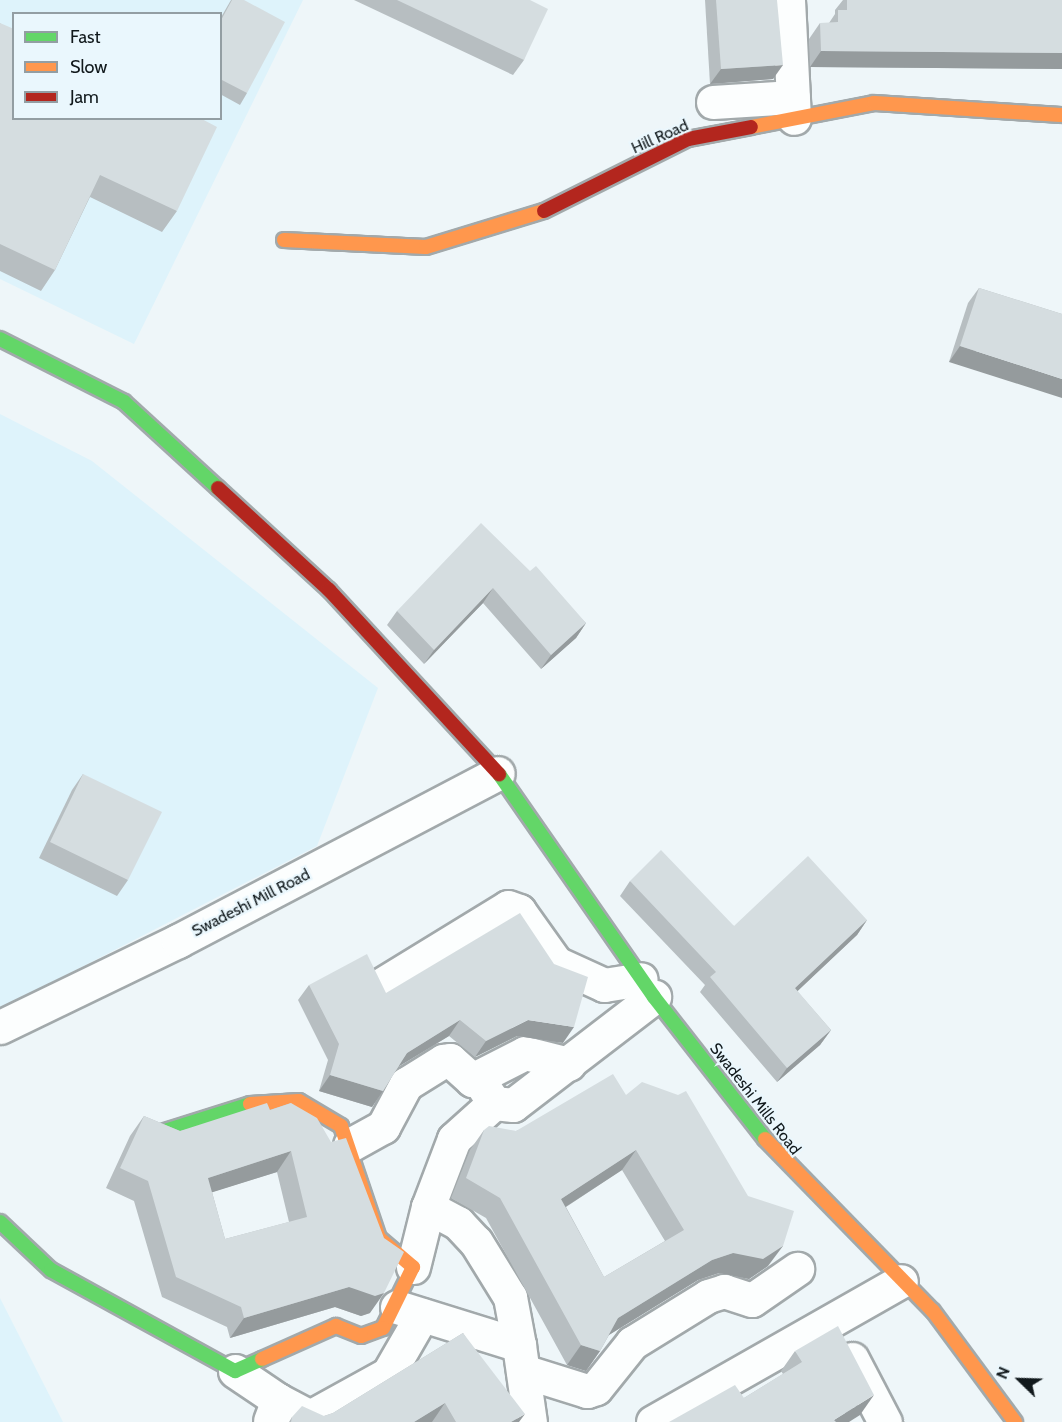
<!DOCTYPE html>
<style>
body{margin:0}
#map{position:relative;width:1062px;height:1422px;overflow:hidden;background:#eef6f9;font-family:Cabin,sans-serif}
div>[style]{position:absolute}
.built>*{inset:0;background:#def3fb}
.roads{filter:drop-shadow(2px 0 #a2a9ab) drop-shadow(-2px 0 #a2a9ab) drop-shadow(0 2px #a2a9ab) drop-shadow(0 -2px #a2a9ab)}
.street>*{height:33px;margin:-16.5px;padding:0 16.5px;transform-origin:16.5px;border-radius:16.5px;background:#fcfefe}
.fast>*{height:14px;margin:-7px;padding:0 7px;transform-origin:7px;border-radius:7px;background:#63d668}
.slow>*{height:14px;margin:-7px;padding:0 7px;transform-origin:7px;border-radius:7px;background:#ff974d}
.jam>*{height:14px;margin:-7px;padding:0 7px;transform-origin:7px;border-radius:7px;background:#b3261e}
.wall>*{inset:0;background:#b7bec1}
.shaded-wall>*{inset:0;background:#959b9d}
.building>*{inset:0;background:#d5dde0}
span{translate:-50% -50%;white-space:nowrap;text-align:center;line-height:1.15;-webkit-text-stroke:4.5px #eaf7fd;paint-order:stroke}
.street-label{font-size:16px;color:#11191c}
.legend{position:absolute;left:12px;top:12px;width:210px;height:108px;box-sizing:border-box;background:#eaf7fd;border:2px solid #939ea3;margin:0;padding:8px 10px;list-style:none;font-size:18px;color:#11191c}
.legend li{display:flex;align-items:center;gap:12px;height:30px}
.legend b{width:30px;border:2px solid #939ea3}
.north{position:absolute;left:990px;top:1350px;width:60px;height:60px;-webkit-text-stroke:4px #eaf7fd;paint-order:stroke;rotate:293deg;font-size:16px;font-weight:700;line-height:24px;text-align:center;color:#11191c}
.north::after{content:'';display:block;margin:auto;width:21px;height:27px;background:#11191c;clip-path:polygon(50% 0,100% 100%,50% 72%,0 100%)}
</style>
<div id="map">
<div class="built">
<div style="clip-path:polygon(evenodd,0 0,303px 0,134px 344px,0 279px,0 0,14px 14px,220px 14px,220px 118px,14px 118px,14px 14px)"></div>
<div style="clip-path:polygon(0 414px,92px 461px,378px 688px,317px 846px,0 1009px)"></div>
<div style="clip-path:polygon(0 1298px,63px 1422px,0 1422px)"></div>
</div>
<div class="roads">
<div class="street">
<div style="left:788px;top:0;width:118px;rotate:87.1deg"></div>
<div style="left:713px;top:102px;width:80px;rotate:-3.6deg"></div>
<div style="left:384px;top:983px;width:145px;rotate:-31.5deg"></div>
<div style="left:508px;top:907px;width:12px;rotate:20deg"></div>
<div style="left:519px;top:911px;width:64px;rotate:54.6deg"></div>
<div style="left:556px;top:963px;width:53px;rotate:24.6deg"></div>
<div style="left:604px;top:985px;width:37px;rotate:-9deg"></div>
<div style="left:0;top:1027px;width:198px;rotate:-25.8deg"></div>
<div style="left:178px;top:941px;width:361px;rotate:-27.7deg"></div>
<div style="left:483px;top:1086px;width:20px;rotate:57deg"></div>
<div style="left:494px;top:1103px;width:19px;rotate:6deg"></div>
<div style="left:513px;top:1105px;width:178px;rotate:-37.5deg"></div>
<div style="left:494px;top:1103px;width:54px;rotate:138deg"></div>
<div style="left:454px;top:1139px;width:73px;rotate:110.9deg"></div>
<div style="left:428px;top:1207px;width:34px;rotate:28deg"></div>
<div style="left:458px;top:1223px;width:26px;rotate:47deg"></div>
<div style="left:476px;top:1242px;width:65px;rotate:58.3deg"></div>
<div style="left:510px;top:1297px;width:49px;rotate:79.4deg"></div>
<div style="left:350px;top:1145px;width:38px;rotate:-29deg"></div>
<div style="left:383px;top:1127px;width:49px;rotate:-61.9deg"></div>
<div style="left:406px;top:1084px;width:44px;rotate:-31.9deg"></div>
<div style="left:443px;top:1061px;width:7px;rotate:-8deg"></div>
<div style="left:450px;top:1060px;width:30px;rotate:42deg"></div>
<div style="left:472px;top:1080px;width:59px;rotate:-27deg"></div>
<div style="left:525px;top:1053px;width:45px;rotate:14deg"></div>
<div style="left:413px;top:1267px;width:62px;rotate:-76deg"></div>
<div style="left:397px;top:1307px;width:128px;rotate:17.3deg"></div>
<div style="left:519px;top:1345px;width:78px;rotate:81.9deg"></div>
<div style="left:852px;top:1359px;width:71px;rotate:62.4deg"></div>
<div style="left:235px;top:1371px;width:52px;rotate:34deg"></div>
<div style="left:278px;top:1400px;width:22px;rotate:111deg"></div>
<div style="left:523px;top:1371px;width:67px;rotate:17.4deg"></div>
<div style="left:587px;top:1391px;width:9px;rotate:-18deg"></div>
<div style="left:596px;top:1388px;width:58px;rotate:-51.3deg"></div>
<div style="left:632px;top:1343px;width:89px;rotate:-31.7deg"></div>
<div style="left:708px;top:1296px;width:17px;rotate:-17deg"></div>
<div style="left:724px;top:1291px;width:29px;rotate:18deg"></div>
<div style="left:752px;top:1300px;width:55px;rotate:-34.6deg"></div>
<div style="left:278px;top:1400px;width:36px;rotate:28deg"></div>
<div style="left:310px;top:1417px;width:89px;rotate:-28.9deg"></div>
<div style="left:388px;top:1374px;width:68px;rotate:-60deg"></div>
<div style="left:653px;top:1422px;width:285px;rotate:-29.6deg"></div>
</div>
<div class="fast">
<div style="left:0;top:339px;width:139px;rotate:26.9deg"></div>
<div style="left:124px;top:402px;width:127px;rotate:42.5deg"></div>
<div style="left:499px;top:774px;width:272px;rotate:55.2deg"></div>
<div style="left:654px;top:997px;width:180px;rotate:52deg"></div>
<div style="left:165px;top:1131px;width:89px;rotate:-17.6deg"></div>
<div style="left:0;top:1222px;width:70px;rotate:43.3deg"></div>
<div style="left:51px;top:1270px;width:210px;rotate:28.8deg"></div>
<div style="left:235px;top:1371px;width:30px;rotate:-24deg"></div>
</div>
<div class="slow">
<div style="left:751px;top:127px;width:125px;rotate:-11deg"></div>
<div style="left:874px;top:103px;width:188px;rotate:3.7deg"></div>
<div style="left:284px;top:240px;width:142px;rotate:2.8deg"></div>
<div style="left:426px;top:247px;width:123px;rotate:-17deg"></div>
<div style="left:250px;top:1104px;width:49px;rotate:-3.5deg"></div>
<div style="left:299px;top:1101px;width:49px;rotate:30.8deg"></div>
<div style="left:341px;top:1126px;width:118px;rotate:71.3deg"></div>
<div style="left:379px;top:1238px;width:45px;rotate:40.5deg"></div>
<div style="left:413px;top:1267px;width:68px;rotate:116.2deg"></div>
<div style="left:383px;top:1328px;width:23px;rotate:160deg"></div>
<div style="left:361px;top:1336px;width:27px;rotate:-158deg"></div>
<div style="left:336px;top:1326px;width:81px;rotate:156deg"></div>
<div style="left:765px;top:1139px;width:240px;rotate:45.7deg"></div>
<div style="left:933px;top:1311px;width:138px;rotate:53.5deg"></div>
</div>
<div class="jam">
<div style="left:544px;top:211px;width:161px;rotate:-26.6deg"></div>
<div style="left:688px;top:139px;width:64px;rotate:-10.8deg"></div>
<div style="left:218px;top:488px;width:151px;rotate:42.6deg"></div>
<div style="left:329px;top:590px;width:251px;rotate:47.3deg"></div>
</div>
</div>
<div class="wall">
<div style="clip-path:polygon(231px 0,244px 0,247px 93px,240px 105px,220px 94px,220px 19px)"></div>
<div style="clip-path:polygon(354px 0,530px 0,524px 60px,513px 75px)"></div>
<div style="clip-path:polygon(705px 0,777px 0,773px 79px,710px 84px)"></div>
<div style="clip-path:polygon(843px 0,1062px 0,1062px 69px,810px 67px,809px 39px,820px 23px,829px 23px,835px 14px,835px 10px)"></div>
<div style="clip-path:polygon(0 23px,177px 211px,162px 232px,90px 197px,55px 270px,41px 291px,0 271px)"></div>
<div style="clip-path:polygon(979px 288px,1062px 314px,949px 362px,968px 303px)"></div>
<div style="clip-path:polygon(530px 571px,586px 623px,576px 638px,541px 669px,483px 603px,424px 664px,387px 625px,397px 611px)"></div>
<div style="clip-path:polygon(83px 774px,128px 880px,117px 896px,39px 858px,72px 790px)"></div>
<div style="clip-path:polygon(630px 881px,734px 926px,867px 920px,857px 935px,797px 991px,831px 1030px,820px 1045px,777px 1082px,700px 992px,705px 985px,620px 896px)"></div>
<div style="clip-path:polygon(309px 985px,386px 993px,563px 1043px,517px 1036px,475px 1057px,449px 1036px,398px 1067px,383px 1091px,372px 1107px,319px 1091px,328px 1060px,298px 1000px)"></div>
<div style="clip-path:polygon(evenodd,626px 1095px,768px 1266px,749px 1279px,719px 1273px,698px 1280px,609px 1335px,600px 1351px,586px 1371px,567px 1365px,486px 1218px,451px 1198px,470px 1150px,484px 1130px,516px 1131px,626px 1095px,622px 1170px,665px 1241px,604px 1277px,566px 1207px,622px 1170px)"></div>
<div style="clip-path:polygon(evenodd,291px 1103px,370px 1313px,361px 1316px,335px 1307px,230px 1338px,227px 1327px,162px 1297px,134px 1201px,106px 1188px,130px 1136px,144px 1116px,180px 1131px,270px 1110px,291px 1103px,277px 1172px,289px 1222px,225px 1239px,212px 1192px,277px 1172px)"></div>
<div style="clip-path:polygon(463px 1333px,519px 1422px,289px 1422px,292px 1417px,324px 1416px,333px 1413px)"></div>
<div style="clip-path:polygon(795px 1351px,860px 1415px,744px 1398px,783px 1374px,781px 1371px)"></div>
</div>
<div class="shaded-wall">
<div style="clip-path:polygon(821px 51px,1062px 53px,1062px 69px,810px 67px)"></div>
<div style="clip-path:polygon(783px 65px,773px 79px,710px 84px,721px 69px)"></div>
<div style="clip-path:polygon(960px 346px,1062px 379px,1062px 398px,949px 362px)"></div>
<div style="clip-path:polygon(493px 588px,483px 603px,424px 664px,434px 650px)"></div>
<div style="clip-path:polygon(586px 623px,576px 638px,541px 669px,551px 655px)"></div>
<div style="clip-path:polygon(867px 920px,857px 935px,785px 1003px,795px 988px)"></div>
<div style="clip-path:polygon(460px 1020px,449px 1036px,396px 1068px,407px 1053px)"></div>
<div style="clip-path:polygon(528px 1020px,574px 1027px,563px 1043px,517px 1036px,475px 1057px,486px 1041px)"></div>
<div style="clip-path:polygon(831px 1030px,820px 1045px,777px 1082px,787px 1068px)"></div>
<div style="clip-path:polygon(330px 1075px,383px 1091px,372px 1107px,319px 1091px)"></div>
<div style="clip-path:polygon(636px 1150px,622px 1170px,547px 1219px,561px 1199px)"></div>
<div style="clip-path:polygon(291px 1151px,277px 1172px,194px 1198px,208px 1178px)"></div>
<div style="clip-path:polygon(783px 1246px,768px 1266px,749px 1279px,719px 1273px,698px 1280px,604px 1338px,618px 1318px,712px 1260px,733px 1253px)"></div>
<div style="clip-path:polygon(349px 1287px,384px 1293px,370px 1313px,361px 1316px,335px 1307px,230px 1338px,244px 1318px)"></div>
<div style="clip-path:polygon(581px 1345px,600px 1351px,586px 1371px,567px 1365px)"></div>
<div style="clip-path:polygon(874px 1395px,860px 1415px,849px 1422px,832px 1422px,834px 1420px)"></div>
<div style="clip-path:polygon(445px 1403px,432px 1422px,414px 1422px)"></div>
<div style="clip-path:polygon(525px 1414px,519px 1422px,511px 1422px)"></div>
</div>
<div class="building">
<div style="clip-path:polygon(232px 0,244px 0,285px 22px,247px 93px,220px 79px,220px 22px)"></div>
<div style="clip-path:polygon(397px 0,530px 0,548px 9px,524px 60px)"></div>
<div style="clip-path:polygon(716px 0,777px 0,783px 65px,721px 69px)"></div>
<div style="clip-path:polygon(847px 0,1062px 0,1062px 53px,821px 51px,820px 23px,838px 22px,838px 10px,847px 10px)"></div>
<div style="clip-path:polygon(0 23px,14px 29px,14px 118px,200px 118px,217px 127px,177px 211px,100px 175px,55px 270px,0 244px)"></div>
<div style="clip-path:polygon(979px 288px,1062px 314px,1062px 379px,960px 346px)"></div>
<div style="clip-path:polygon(481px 523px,530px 571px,536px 566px,586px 623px,551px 655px,493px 588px,434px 650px,397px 611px)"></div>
<div style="clip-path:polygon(83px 774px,162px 812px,128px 880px,50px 842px)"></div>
<div style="clip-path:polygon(661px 850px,734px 926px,808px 856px,867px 920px,795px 988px,831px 1030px,787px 1068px,710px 977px,716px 972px,630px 881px)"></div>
<div style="clip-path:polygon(520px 913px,554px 964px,588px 977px,574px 1027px,528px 1020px,486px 1041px,460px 1020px,407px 1053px,383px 1091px,330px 1075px,339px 1044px,309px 985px,367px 954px,386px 993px)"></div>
<div style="clip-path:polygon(evenodd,613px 1074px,626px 1095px,642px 1082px,678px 1095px,686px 1091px,748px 1196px,794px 1211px,783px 1246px,763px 1259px,733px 1253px,712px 1260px,618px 1318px,600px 1351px,581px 1345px,500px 1198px,466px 1178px,484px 1130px,489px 1126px,516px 1131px,613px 1074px,636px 1150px,684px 1230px,604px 1277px,561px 1199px,636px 1150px)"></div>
<div style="clip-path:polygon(evenodd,267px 1103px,270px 1110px,291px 1103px,317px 1118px,331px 1142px,346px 1138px,384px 1238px,404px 1252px,384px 1293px,375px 1296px,349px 1287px,244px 1318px,241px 1307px,176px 1277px,148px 1181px,120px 1168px,144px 1116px,180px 1131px,267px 1103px,291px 1151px,307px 1217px,225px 1239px,208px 1178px,291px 1151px)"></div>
<div style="clip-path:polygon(838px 1326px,874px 1395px,834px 1420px,836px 1422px,669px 1422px,735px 1385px,744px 1398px,802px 1362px,795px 1351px)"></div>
<div style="clip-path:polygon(463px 1333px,525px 1414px,511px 1422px,456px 1422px,445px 1403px,414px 1422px,291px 1422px,292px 1417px,302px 1406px,324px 1416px,333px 1413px)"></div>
</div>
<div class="street-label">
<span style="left:660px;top:137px;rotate:-24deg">Hill Road</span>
<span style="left:251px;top:903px;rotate:-27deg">Swadeshi Mill Road</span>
<span style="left:755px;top:1099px;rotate:52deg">Swadeshi Mills Road</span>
</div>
<ul class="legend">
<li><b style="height:8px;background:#63d668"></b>Fast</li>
<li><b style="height:8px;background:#ff974d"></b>Slow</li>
<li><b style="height:8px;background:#b3261e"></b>Jam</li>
</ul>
<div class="north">N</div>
</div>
